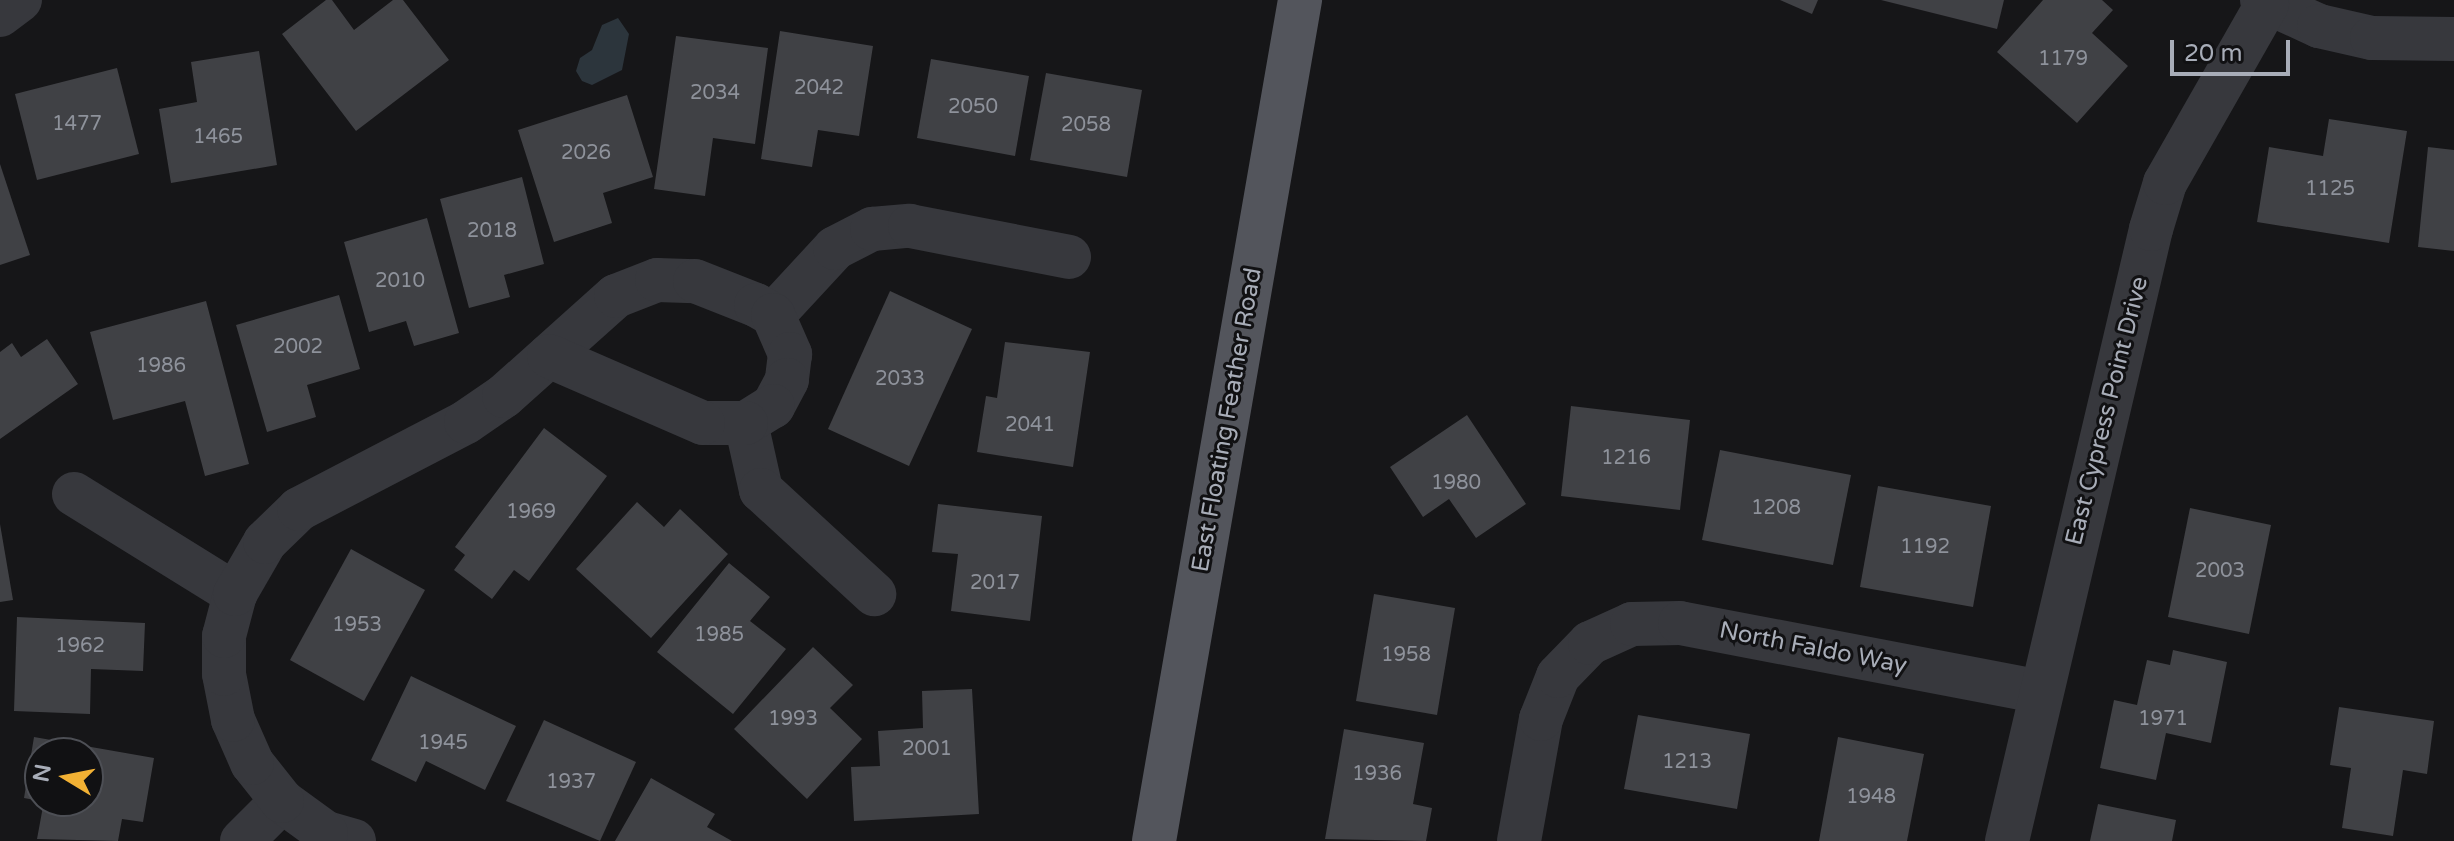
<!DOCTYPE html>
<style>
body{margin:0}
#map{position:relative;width:2454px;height:841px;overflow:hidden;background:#161618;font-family:"Varela Round",sans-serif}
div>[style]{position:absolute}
.water>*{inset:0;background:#2c353c}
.building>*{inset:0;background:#404145}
.minor>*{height:44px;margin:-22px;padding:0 22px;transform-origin:22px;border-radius:22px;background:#37383d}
.major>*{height:44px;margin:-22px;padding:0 22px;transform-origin:22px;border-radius:22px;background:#53555c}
span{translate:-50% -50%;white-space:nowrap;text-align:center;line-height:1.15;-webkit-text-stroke:6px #111113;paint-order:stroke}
.number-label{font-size:20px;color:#8e929b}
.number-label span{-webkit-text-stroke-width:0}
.street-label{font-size:24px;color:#a8adb8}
.north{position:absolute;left:24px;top:737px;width:80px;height:80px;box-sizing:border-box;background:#111113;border:2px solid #4d4f55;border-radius:50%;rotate:280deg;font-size:22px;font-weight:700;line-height:32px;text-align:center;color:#a8adb8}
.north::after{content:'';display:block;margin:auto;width:28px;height:36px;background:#f2b134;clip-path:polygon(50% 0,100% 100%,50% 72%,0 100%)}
.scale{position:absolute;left:2170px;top:40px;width:120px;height:36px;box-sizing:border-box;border:4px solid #a8adb8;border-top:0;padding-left:10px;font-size:24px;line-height:28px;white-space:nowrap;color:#a8adb8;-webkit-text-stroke:6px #111113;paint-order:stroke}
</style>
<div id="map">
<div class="water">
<div style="clip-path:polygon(618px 18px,629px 34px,622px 70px,592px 85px,582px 81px,576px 71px,580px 58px,592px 50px,602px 25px)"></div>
</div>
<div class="building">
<div style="clip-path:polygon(326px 0,332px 0,354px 30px,393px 0,403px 0,449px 60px,356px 131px,282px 34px)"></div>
<div style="clip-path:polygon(1780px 0,1818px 0,1812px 14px)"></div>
<div style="clip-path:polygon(1881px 0,2004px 0,1997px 29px)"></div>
<div style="clip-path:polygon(2043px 0,2102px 0,2113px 10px,2092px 33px,2128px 66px,2077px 123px,1997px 52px)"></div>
<div style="clip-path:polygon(780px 31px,873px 46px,859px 136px,818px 130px,812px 167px,761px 159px)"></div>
<div style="clip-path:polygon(676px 36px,768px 48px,755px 144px,713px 138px,705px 196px,654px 189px)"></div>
<div style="clip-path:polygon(259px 51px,277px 165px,171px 183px,159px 109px,197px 102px,191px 62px)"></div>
<div style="clip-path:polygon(931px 59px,1029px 76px,1015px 156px,917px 138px)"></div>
<div style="clip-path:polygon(117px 68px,139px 154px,37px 180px,15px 94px)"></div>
<div style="clip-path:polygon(1046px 73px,1142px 90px,1127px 177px,1030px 160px)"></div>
<div style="clip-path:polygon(627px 95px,653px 177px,603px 193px,612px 223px,554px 242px,518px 130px)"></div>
<div style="clip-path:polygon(2329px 119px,2407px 131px,2389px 243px,2257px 222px,2269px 147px,2323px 156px)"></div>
<div style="clip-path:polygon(2428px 147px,2454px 150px,2454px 251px,2418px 247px)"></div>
<div style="clip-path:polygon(0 164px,30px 255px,0 265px)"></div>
<div style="clip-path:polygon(522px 177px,544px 264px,504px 275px,510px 297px,469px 308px,440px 199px)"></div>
<div style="clip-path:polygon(427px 218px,459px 333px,414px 346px,406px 321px,369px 332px,344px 242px)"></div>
<div style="clip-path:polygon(890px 291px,972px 329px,909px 466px,828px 429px)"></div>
<div style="clip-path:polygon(339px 295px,360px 369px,307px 385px,316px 417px,267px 432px,236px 325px)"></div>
<div style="clip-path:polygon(206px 301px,249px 464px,205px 476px,185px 401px,113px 420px,90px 332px)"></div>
<div style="clip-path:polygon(47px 339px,78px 384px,0 439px,0 352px,12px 343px,21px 357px)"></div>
<div style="clip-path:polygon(1005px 342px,1090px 352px,1073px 467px,977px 452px,986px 396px,997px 398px)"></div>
<div style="clip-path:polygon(1571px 406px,1690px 420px,1680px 510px,1561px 496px)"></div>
<div style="clip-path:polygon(1467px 415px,1526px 504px,1476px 538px,1449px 499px,1423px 517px,1390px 467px)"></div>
<div style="clip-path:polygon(544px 428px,607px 476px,529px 581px,514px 570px,492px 599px,454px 570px,465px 555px,455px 547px)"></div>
<div style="clip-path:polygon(1720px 450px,1851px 475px,1833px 565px,1702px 540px)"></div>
<div style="clip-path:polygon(1878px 486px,1991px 506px,1973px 607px,1860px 587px)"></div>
<div style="clip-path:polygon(637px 502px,664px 527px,680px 509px,728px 554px,651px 638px,576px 569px)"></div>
<div style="clip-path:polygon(938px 504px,1042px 516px,1030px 621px,951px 611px,958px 554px,932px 552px)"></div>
<div style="clip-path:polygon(2190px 508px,2271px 525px,2249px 634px,2168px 617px)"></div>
<div style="clip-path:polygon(0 524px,13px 600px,0 602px)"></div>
<div style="clip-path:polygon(351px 549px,425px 590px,364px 701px,290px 660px)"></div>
<div style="clip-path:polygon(729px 563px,770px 597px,750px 621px,786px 649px,733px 714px,657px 652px)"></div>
<div style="clip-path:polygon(1374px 594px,1455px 608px,1437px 715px,1356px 701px)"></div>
<div style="clip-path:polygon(17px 617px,145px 623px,143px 671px,91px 669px,90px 714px,14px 711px)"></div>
<div style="clip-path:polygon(813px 647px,853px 685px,830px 708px,862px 739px,807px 799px,734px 729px)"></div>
<div style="clip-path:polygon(2173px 650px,2227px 662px,2211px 743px,2166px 733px,2156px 780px,2100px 768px,2114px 700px,2137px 705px,2147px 660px,2170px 665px)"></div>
<div style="clip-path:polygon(411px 676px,516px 726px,485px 790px,426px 761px,416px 782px,371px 760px)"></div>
<div style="clip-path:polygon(972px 689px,979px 814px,854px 821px,851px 767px,880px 766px,878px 731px,923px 728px,922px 691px)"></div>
<div style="clip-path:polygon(2339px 707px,2434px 721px,2427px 774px,2403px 770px,2393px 836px,2342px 828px,2351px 768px,2330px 765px)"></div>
<div style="clip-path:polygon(1638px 715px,1750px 734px,1737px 809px,1624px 789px)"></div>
<div style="clip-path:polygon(544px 720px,636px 762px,600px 841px,506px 801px)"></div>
<div style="clip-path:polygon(1344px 729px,1424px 743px,1413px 804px,1432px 808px,1426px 841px,1325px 839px)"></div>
<div style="clip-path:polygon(34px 737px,154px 758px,143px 822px,122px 819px,118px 841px,37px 839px,44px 801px,88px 801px,88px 753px,40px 753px,40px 801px,24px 798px)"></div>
<div style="clip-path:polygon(1838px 737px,1924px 754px,1907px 841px,1819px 841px)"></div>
<div style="clip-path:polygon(651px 778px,715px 814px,707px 827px,732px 841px,615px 841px)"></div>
<div style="clip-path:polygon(2098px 804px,2176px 820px,2172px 841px,2090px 841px)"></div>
</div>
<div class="minor">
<div style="left:2262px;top:0;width:63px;rotate:24.5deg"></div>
<div style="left:2319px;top:26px;width:54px;rotate:12.8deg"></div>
<div style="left:2372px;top:38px;width:82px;rotate:0.7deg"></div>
<div style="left:0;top:15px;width:25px;rotate:-37deg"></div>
<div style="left:773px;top:315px;width:91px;rotate:-47.2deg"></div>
<div style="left:835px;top:248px;width:42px;rotate:-27.2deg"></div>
<div style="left:872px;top:229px;width:38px;rotate:-5deg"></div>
<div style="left:910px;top:226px;width:162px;rotate:11deg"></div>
<div style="left:746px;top:423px;width:69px;rotate:77.4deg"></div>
<div style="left:761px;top:490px;width:154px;rotate:42.6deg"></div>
<div style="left:74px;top:494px;width:190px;rotate:31.8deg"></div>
<div style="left:242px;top:841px;width:57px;rotate:-45deg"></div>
<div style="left:354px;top:841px;width:29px;rotate:-164deg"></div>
<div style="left:326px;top:833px;width:54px;rotate:-144deg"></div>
<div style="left:282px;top:801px;width:48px;rotate:-128.3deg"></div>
<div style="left:252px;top:763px;width:47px;rotate:-113.8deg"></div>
<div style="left:233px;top:720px;width:47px;rotate:-101.1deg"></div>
<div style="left:224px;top:674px;width:38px;rotate:-90deg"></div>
<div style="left:224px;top:636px;width:43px;rotate:-75.3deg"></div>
<div style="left:235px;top:594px;width:60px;rotate:-60deg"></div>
<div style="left:265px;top:542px;width:47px;rotate:-44.1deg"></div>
<div style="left:299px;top:509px;width:188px;rotate:-27.5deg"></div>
<div style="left:466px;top:422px;width:46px;rotate:-34.4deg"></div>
<div style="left:504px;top:396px;width:150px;rotate:-41.8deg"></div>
<div style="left:616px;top:296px;width:44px;rotate:-21.3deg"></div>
<div style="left:657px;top:280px;width:38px;rotate:2deg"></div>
<div style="left:695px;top:281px;width:66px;rotate:21.5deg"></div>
<div style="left:756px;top:305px;width:20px;rotate:30deg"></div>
<div style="left:773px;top:315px;width:43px;rotate:66.4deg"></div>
<div style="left:790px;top:354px;width:26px;rotate:97deg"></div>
<div style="left:787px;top:380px;width:30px;rotate:118deg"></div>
<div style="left:773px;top:406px;width:32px;rotate:148deg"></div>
<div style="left:746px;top:423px;width:43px;rotate:180deg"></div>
<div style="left:703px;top:423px;width:168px;rotate:-156.5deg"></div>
<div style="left:1519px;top:841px;width:124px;rotate:-79.8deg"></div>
<div style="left:1541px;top:719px;width:46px;rotate:-68.4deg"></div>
<div style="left:1558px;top:676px;width:46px;rotate:-45.9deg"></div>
<div style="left:1590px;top:643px;width:46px;rotate:-24.3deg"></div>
<div style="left:1632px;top:624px;width:48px;rotate:-1.2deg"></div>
<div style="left:1680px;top:623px;width:364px;rotate:10.8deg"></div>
<div style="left:2007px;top:841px;width:629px;rotate:-76.76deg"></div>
<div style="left:2151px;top:229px;width:48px;rotate:-73.1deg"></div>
<div style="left:2165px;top:183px;width:206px;rotate:-60.3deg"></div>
</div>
<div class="major">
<div style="left:1154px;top:841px;width:854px;rotate:-80.15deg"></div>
</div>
<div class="number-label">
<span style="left:2063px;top:59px">1179</span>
<span style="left:819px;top:88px">2042</span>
<span style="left:715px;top:93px">2034</span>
<span style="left:973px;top:107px">2050</span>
<span style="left:77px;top:124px">1477</span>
<span style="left:1086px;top:125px">2058</span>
<span style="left:218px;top:137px">1465</span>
<span style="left:586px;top:153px">2026</span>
<span style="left:2330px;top:189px">1125</span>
<span style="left:492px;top:231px">2018</span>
<span style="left:400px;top:281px">2010</span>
<span style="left:298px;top:347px">2002</span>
<span style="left:161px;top:366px">1986</span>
<span style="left:900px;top:379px">2033</span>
<span style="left:1030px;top:425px">2041</span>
<span style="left:1626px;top:458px">1216</span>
<span style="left:1456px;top:483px">1980</span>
<span style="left:1776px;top:508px">1208</span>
<span style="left:531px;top:512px">1969</span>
<span style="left:1925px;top:547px">1192</span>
<span style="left:2220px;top:571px">2003</span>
<span style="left:995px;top:583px">2017</span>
<span style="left:357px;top:625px">1953</span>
<span style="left:719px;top:635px">1985</span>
<span style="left:80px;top:646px">1962</span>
<span style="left:1406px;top:655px">1958</span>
<span style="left:793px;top:719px">1993</span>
<span style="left:2163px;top:719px">1971</span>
<span style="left:443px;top:743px">1945</span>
<span style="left:927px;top:749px">2001</span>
<span style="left:1687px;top:762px">1213</span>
<span style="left:1377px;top:774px">1936</span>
<span style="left:571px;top:782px">1937</span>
<span style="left:1871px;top:797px">1948</span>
</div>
<div class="street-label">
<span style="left:2107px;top:411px;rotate:-76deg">East Cypress Point Drive</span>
<span style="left:1227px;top:420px;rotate:-80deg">East Floating Feather Road</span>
<span style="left:1813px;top:648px;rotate:11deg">North Faldo Way</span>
</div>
<div class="north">N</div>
<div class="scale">20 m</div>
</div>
